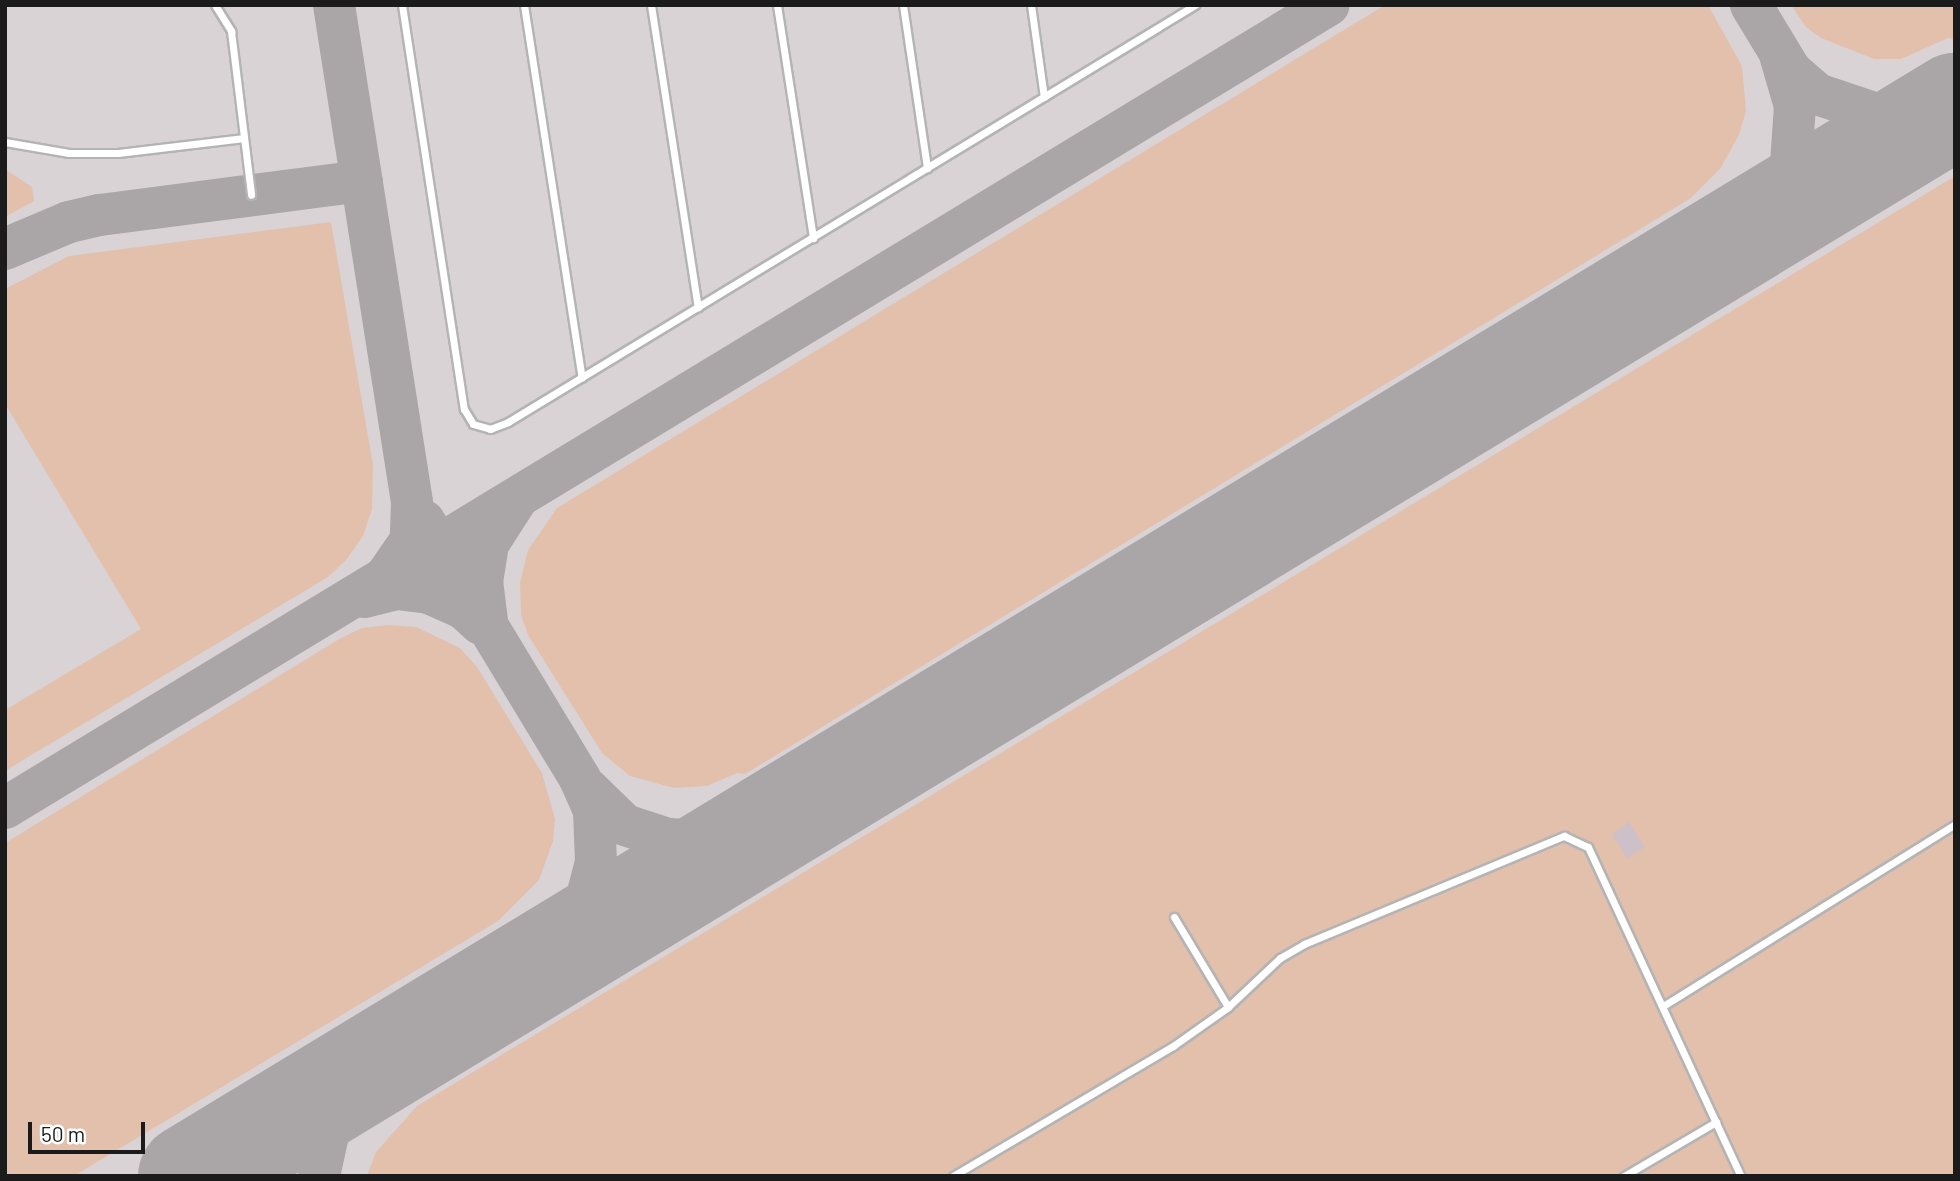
<!DOCTYPE html>
<style>
body{margin:0}
#map{position:relative;width:1960px;height:1181px;overflow:hidden;background:#ece2e7;font-family:Barlow,sans-serif}
div>[style]{position:absolute}
.airport>*{inset:0;background:#dad3d6}
.grass>*{inset:0;background:#e2c0ac}
.taxiway>*{height:42px;margin:-21px;padding:0 21px;transform-origin:21px;border-radius:21px;background:#aaa6a8}
.runway>*{height:105px;margin:-52.5px;padding:0 52.5px;transform-origin:52.5px;border-radius:52.5px;background:#aaa6a8}
.building>*{inset:0;background:#cec0c9}
.roads{filter:drop-shadow(2px 0 #b4b4b4) drop-shadow(-2px 0 #b4b4b4) drop-shadow(0 2px #b4b4b4) drop-shadow(0 -2px #b4b4b4)}
.lane>*{height:7px;margin:-3.5px;padding:0 3.5px;transform-origin:3.5px;border-radius:3.5px;background:#fff}
span{translate:-50% -50%;white-space:nowrap;text-align:center;line-height:1.15;-webkit-text-stroke:6px #fff;paint-order:stroke}
.frame{position:absolute;inset:0;border:7px solid #1b1b1b;pointer-events:none}
.scale{position:absolute;left:28px;top:1122px;width:117px;height:32px;box-sizing:border-box;border:4px solid #1b1b1b;border-top:0;padding-left:9px;font-size:21px;line-height:24px;white-space:nowrap;color:#1b1b1b;-webkit-text-stroke:5px #fff;paint-order:stroke}
</style>
<div id="map">
<div class="airport">
<div style="clip-path:polygon(5px 5px,1955px 5px,1955px 1176px,5px 1176px)"></div>
</div>
<div class="grass">
<div style="clip-path:polygon(1385px 5px,1708px 5px,1742px 66px,1746px 111px,1739px 135px,1720px 169px,1691px 198px,745px 774px,737px 773px,707px 786px,674px 788px,630px 776px,602px 753px,528px 635px,521px 615px,520px 583px,528px 550px,557px 508px)"></div>
<div style="clip-path:polygon(1791px 5px,1955px 5px,1955px 40px,1948px 38px,1901px 59px,1874px 59px,1821px 38px,1806px 27px)"></div>
<div style="clip-path:polygon(5px 169px,32px 187px,34px 201px,5px 217px)"></div>
<div style="clip-path:polygon(1955px 176px,1955px 1176px,367px 1176px,376px 1152px,417px 1106px)"></div>
<div style="clip-path:polygon(331px 222px,373px 465px,372px 509px,363px 536px,346px 560px,328px 577px,5px 771px,5px 710px,141px 629px,5px 404px,5px 289px,69px 256px)"></div>
<div style="clip-path:polygon(388px 625px,416px 627px,460px 648px,477px 667px,542px 773px,555px 819px,553px 841px,539px 880px,498px 921px,74px 1176px,5px 1176px,5px 843px,341px 638px,362px 628px)"></div>
</div>
<div class="taxiway">
<div style="left:334px;top:5px;width:503px;rotate:81.08deg"></div>
<div style="left:412px;top:502px;width:38px;rotate:92deg"></div>
<div style="left:411px;top:540px;width:44px;rotate:124.8deg"></div>
<div style="left:1751px;top:5px;width:77px;rotate:58.8deg"></div>
<div style="left:1791px;top:71px;width:35px;rotate:41deg"></div>
<div style="left:1817px;top:94px;width:70px;rotate:18.4deg"></div>
<div style="left:1883px;top:116px;width:64px;rotate:-5.4deg"></div>
<div style="left:1740px;top:235px;width:37px;rotate:-41deg"></div>
<div style="left:1768px;top:211px;width:52px;rotate:-63.9deg"></div>
<div style="left:1791px;top:164px;width:58px;rotate:-86.1deg"></div>
<div style="left:1795px;top:106px;width:50px;rotate:-106.3deg"></div>
<div style="left:5px;top:249px;width:69px;rotate:-22.9deg"></div>
<div style="left:69px;top:222px;width:32px;rotate:-13deg"></div>
<div style="left:100px;top:215px;width:264px;rotate:-7.4deg"></div>
<div style="left:424px;top:521px;width:301px;rotate:58.8deg"></div>
<div style="left:580px;top:779px;width:35px;rotate:66deg"></div>
<div style="left:594px;top:811px;width:51px;rotate:87.8deg"></div>
<div style="left:596px;top:862px;width:48px;rotate:104.6deg"></div>
<div style="left:584px;top:908px;width:22px;rotate:122deg"></div>
<div style="left:572px;top:927px;width:63px;rotate:135.6deg"></div>
<div style="left:364px;top:597px;width:34px;rotate:-14deg"></div>
<div style="left:397px;top:589px;width:32px;rotate:7deg"></div>
<div style="left:429px;top:593px;width:37px;rotate:24deg"></div>
<div style="left:463px;top:608px;width:24px;rotate:42deg"></div>
<div style="left:487px;top:621px;width:39px;rotate:-97deg"></div>
<div style="left:482px;top:582px;width:38px;rotate:-81deg"></div>
<div style="left:488px;top:544px;width:50px;rotate:-57.3deg"></div>
<div style="left:587px;top:788px;width:53px;rotate:44.2deg"></div>
<div style="left:625px;top:825px;width:45px;rotate:18deg"></div>
<div style="left:668px;top:839px;width:59px;rotate:2.9deg"></div>
<div style="left:727px;top:842px;width:34px;rotate:-21deg"></div>
<div style="left:5px;top:808px;width:1548px;rotate:-31.24deg"></div>
<div style="left:319px;top:1176px;width:56px;rotate:-77.7deg"></div>
<div style="left:331px;top:1121px;width:41px;rotate:-57.8deg"></div>
<div style="left:353px;top:1086px;width:37px;rotate:-44deg"></div>
</div>
<div class="runway">
<div style="left:190px;top:1176px;width:2065px;rotate:-31.25deg"></div>
</div>
<div class="building">
<div style="clip-path:polygon(1629px 822px,1645px 847px,1627px 858px,1612px 834px)"></div>
</div>
<div class="roads">
<div class="lane">
<div style="left:215px;top:5px;width:31px;rotate:58deg"></div>
<div style="left:231px;top:31px;width:165px;rotate:83deg"></div>
<div style="left:402px;top:5px;width:409px;rotate:81.3deg"></div>
<div style="left:464px;top:409px;width:17px;rotate:59deg"></div>
<div style="left:473px;top:424px;width:18px;rotate:16deg"></div>
<div style="left:490px;top:429px;width:19px;rotate:-21deg"></div>
<div style="left:508px;top:422px;width:804px;rotate:-31.26deg"></div>
<div style="left:524px;top:5px;width:377px;rotate:81.2deg"></div>
<div style="left:651px;top:5px;width:306px;rotate:81.2deg"></div>
<div style="left:777px;top:5px;width:236px;rotate:81.2deg"></div>
<div style="left:903px;top:5px;width:165px;rotate:81.6deg"></div>
<div style="left:1031px;top:5px;width:93px;rotate:82deg"></div>
<div style="left:5px;top:142px;width:65px;rotate:9.8deg"></div>
<div style="left:69px;top:153px;width:49px"></div>
<div style="left:118px;top:153px;width:127px;rotate:-6.8deg"></div>
<div style="left:1174px;top:917px;width:105px;rotate:59deg"></div>
<div style="left:1663px;top:1006px;width:344px;rotate:-31.9deg"></div>
<div style="left:953px;top:1176px;width:256px;rotate:-30.6deg"></div>
<div style="left:1173px;top:1046px;width:67px;rotate:-35.3deg"></div>
<div style="left:1228px;top:1007px;width:71px;rotate:-43.3deg"></div>
<div style="left:1280px;top:958px;width:28px;rotate:-30deg"></div>
<div style="left:1304px;top:944px;width:282px;rotate:-22.6deg"></div>
<div style="left:1564px;top:836px;width:26px;rotate:25deg"></div>
<div style="left:1588px;top:847px;width:363px;rotate:65.1deg"></div>
<div style="left:1624px;top:1176px;width:107px;rotate:-30.4deg"></div>
</div>
</div>
<div class="frame"></div>
<div class="scale">50 m</div>
</div>
